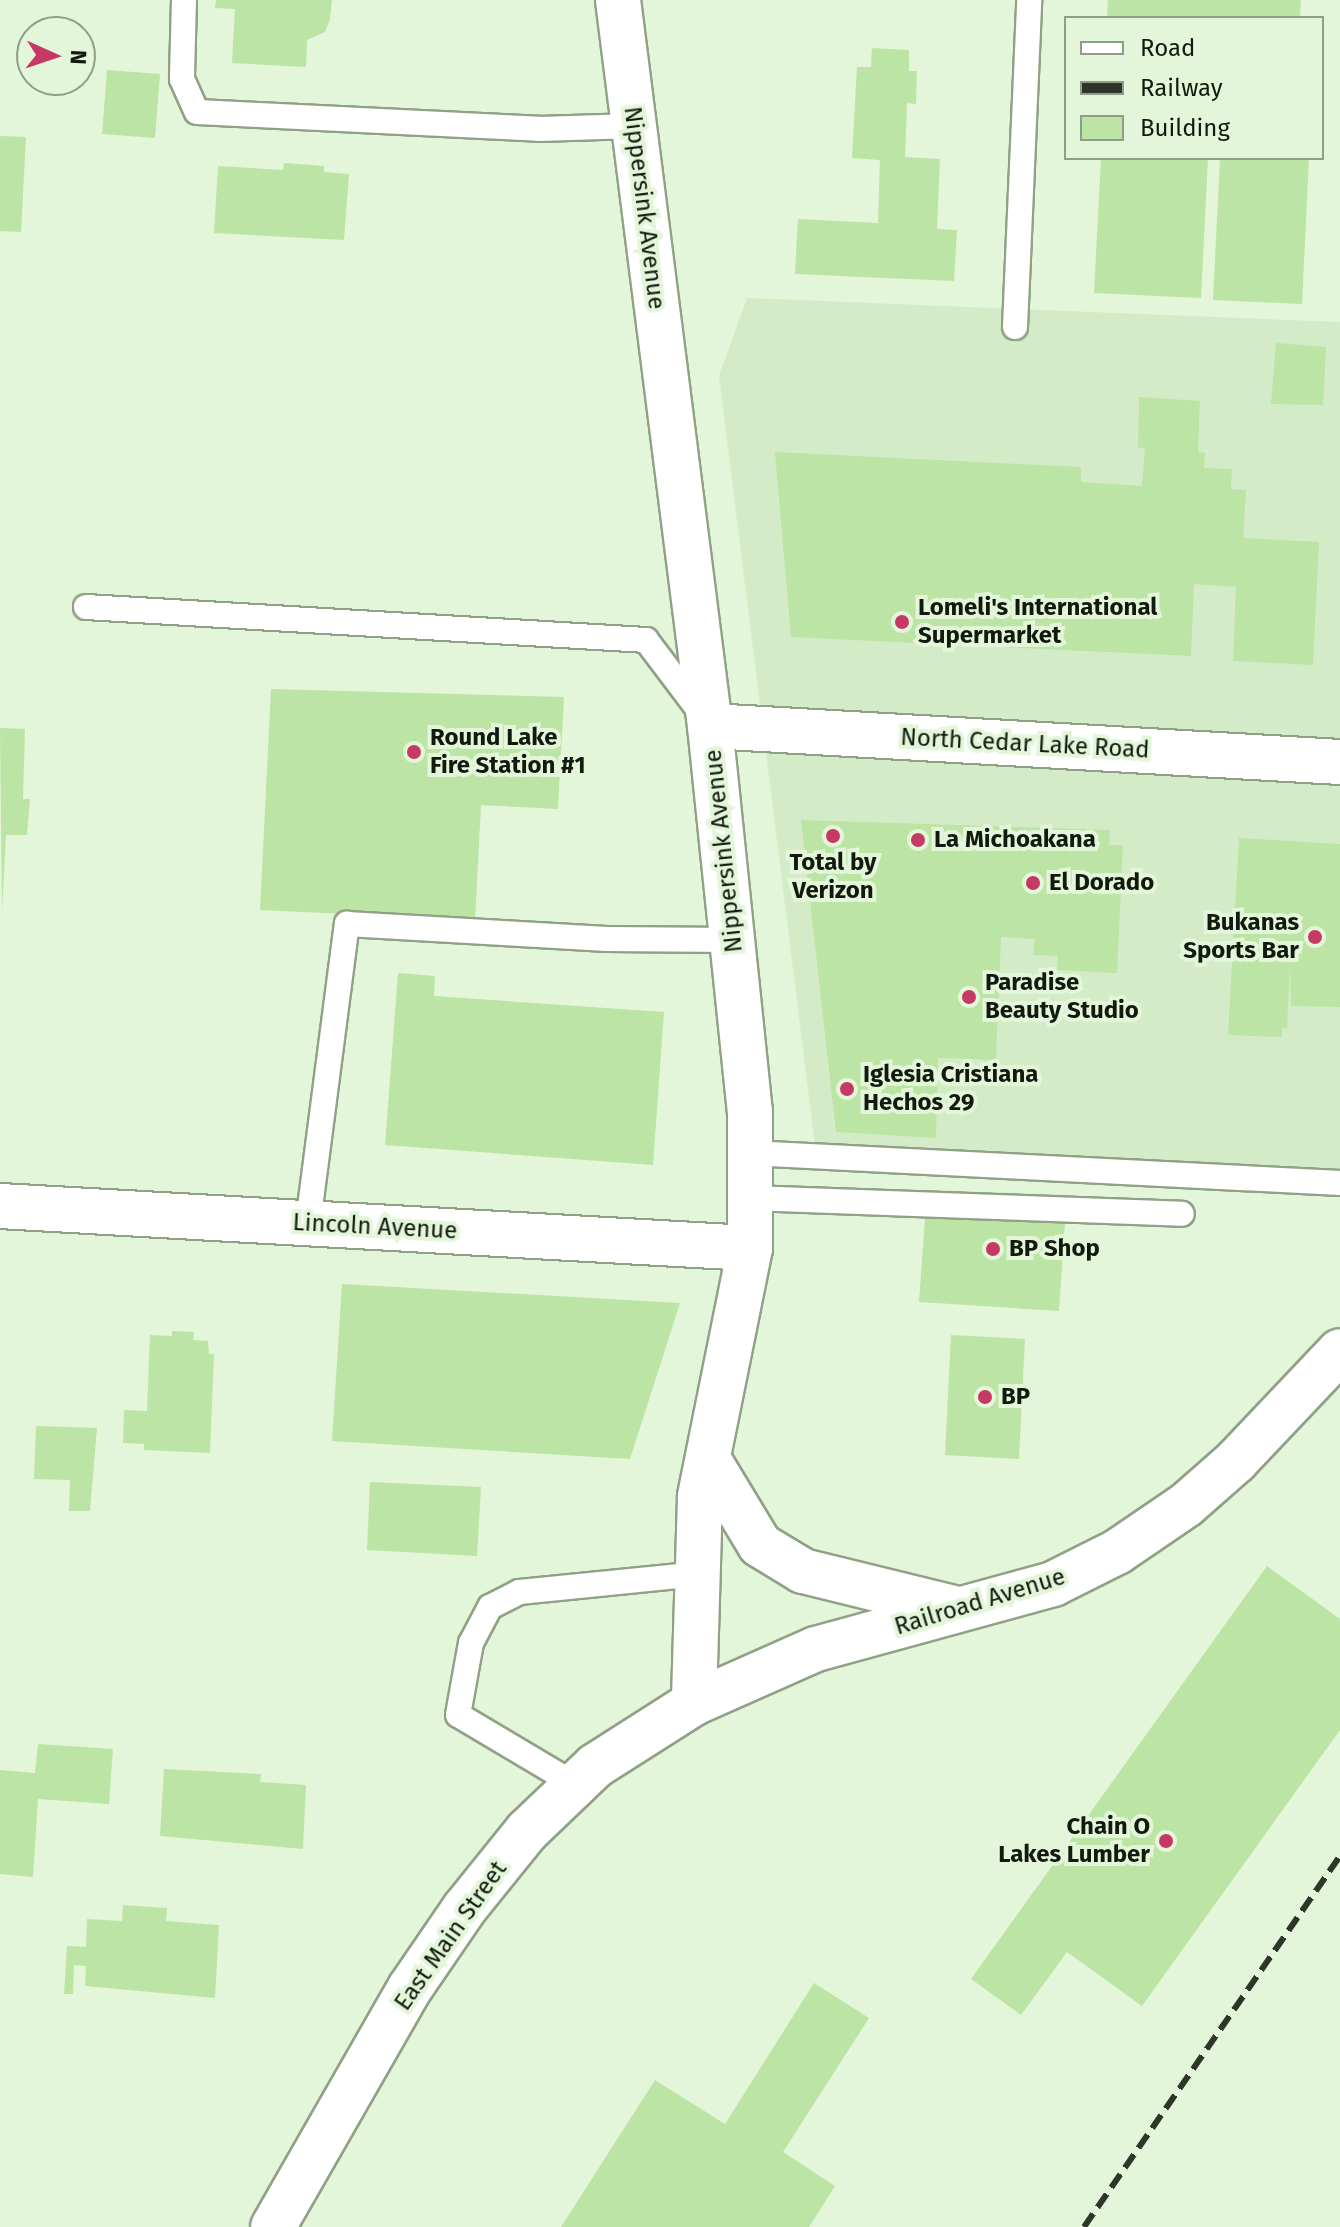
<!DOCTYPE html>
<style>
body{margin:0}
#map{position:relative;width:1340px;height:2227px;overflow:hidden;background:#e3f6d9;font-family:"Fira Sans",sans-serif}
div>[style]{position:absolute}
.built>*{inset:0;background:#d4ebc8}
.building>*{inset:0;background:#bce4a5}
.roads{filter:drop-shadow(2px 0 #90a186) drop-shadow(-2px 0 #90a186) drop-shadow(0 2px #90a186) drop-shadow(0 -2px #90a186)}
.lane>*{height:24px;margin:-12px;padding:0 12px;transform-origin:12px;border-radius:12px;background:#fff}
.street>*{height:44px;margin:-22px;padding:0 22px;transform-origin:22px;border-radius:22px;background:#fff}
.secondary>*{height:44px;margin:-22px;padding:0 22px;transform-origin:22px;border-radius:22px;background:#fff}
.rail>*{height:6px;margin-top:-3px;transform-origin:0;background:repeating-linear-gradient(90deg,#2d3629 0 16px,transparent 0 24px)}
.dots>*{width:22px;height:22px;translate:-50% -50%;box-sizing:border-box;border:4px solid #e3f6d9;border-radius:50%}
span{translate:-50% -50%;white-space:nowrap;text-align:center;line-height:1.15;-webkit-text-stroke:8px #e3f6d9;paint-order:stroke}
.street-label{font-size:24px;color:#12190f}
.poi-label{font-size:24px;color:#12190f;font-weight:700}
.left{translate:0 -50%;text-align:left}
.right{translate:-100% -50%;text-align:right}
.legend{position:absolute;left:1064px;top:16px;width:260px;height:144px;box-sizing:border-box;background:#e3f6d9;border:2px solid #8f9e88;margin:0;padding:10px 14px;list-style:none;font-size:24px;color:#12190f}
.legend li{display:flex;align-items:center;gap:16px;height:40px}
.legend b{width:40px;border:2px solid #8f9e88}
.north{position:absolute;left:16px;top:16px;width:80px;height:80px;box-sizing:border-box;background:#e3f6d9;border:2px solid #8f9e88;border-radius:50%;rotate:93deg;font-size:22px;font-weight:700;line-height:32px;text-align:center;color:#12190f}
.north::after{content:'';display:block;margin:auto;width:28px;height:36px;background:#c73965;clip-path:polygon(50% 0,100% 100%,50% 72%,0 100%)}
</style>
<div id="map">
<div class="built">
<div style="clip-path:polygon(747px 298px,1340px 322px,1340px 1169px,815px 1146px,719px 376px)"></div>
</div>
<div class="building">
<div style="clip-path:polygon(216px 0,332px 0,330px 19px,325px 32px,307px 40px,306px 67px,232px 63px,235px 9px,215px 8px)"></div>
<div style="clip-path:polygon(1108px 0,1301px 0,1300px 18px,1107px 18px)"></div>
<div style="clip-path:polygon(872px 48px,909px 50px,909px 71px,917px 71px,916px 104px,907px 103px,905px 157px,940px 159px,937px 229px,957px 230px,954px 281px,795px 274px,798px 219px,878px 223px,880px 160px,852px 158px,857px 67px,871px 67px)"></div>
<div style="clip-path:polygon(107px 70px,160px 74px,155px 138px,102px 134px)"></div>
<div style="clip-path:polygon(0 136px,26px 137px,21px 232px,0 231px)"></div>
<div style="clip-path:polygon(1101px 158px,1208px 158px,1201px 298px,1094px 293px)"></div>
<div style="clip-path:polygon(1220px 158px,1309px 158px,1302px 304px,1213px 300px)"></div>
<div style="clip-path:polygon(284px 163px,324px 166px,324px 172px,349px 174px,344px 240px,214px 233px,218px 166px,283px 170px)"></div>
<div style="clip-path:polygon(1276px 343px,1326px 347px,1323px 405px,1271px 404px)"></div>
<div style="clip-path:polygon(1139px 397px,1200px 401px,1198px 452px,1205px 453px,1204px 468px,1232px 469px,1231px 489px,1246px 490px,1243px 538px,1319px 542px,1313px 665px,1233px 661px,1236px 587px,1194px 584px,1191px 656px,791px 637px,775px 452px,1081px 467px,1081px 482px,1142px 486px,1145px 448px,1138px 448px)"></div>
<div style="clip-path:polygon(271px 689px,564px 697px,558px 809px,481px 805px,475px 920px,260px 910px)"></div>
<div style="clip-path:polygon(0 728px,25px 729px,23px 799px,30px 799px,27px 835px,6px 835px,2px 912px)"></div>
<div style="clip-path:polygon(801px 820px,1110px 830px,1109px 845px,1123px 845px,1117px 973px,1057px 970px,1058px 956px,1033px 955px,1035px 939px,1001px 937px,996px 1060px,938px 1058px,936px 1138px,836px 1132px)"></div>
<div style="clip-path:polygon(1239px 838px,1340px 844px,1340px 1007px,1291px 1006px,1290px 964px,1287px 1028px,1282px 1028px,1282px 1037px,1228px 1035px)"></div>
<div style="clip-path:polygon(398px 973px,435px 976px,434px 996px,664px 1012px,653px 1165px,385px 1145px)"></div>
<div style="clip-path:polygon(927px 1190px,1067px 1195px,1059px 1311px,919px 1302px)"></div>
<div style="clip-path:polygon(342px 1284px,680px 1303px,630px 1459px,332px 1441px)"></div>
<div style="clip-path:polygon(172px 1331px,194px 1332px,193px 1340px,208px 1341px,209px 1354px,214px 1354px,210px 1453px,144px 1450px,144px 1444px,123px 1443px,124px 1410px,147px 1411px,150px 1335px,172px 1336px)"></div>
<div style="clip-path:polygon(951px 1335px,1025px 1339px,1019px 1459px,945px 1455px)"></div>
<div style="clip-path:polygon(36px 1426px,97px 1428px,90px 1511px,69px 1511px,70px 1480px,34px 1479px)"></div>
<div style="clip-path:polygon(370px 1482px,481px 1487px,477px 1556px,367px 1550px)"></div>
<div style="clip-path:polygon(1267px 1566px,1340px 1619px,1340px 1730px,1142px 2006px,1067px 1952px,1021px 2015px,971px 1979px)"></div>
<div style="clip-path:polygon(38px 1744px,113px 1749px,109px 1804px,38px 1799px,33px 1877px,0 1874px,0 1770px,35px 1773px)"></div>
<div style="clip-path:polygon(164px 1769px,261px 1774px,260px 1782px,306px 1785px,303px 1849px,160px 1836px)"></div>
<div style="clip-path:polygon(123px 1905px,167px 1908px,166px 1921px,219px 1925px,215px 1998px,85px 1986px,86px 1966px,74px 1965px,73px 1994px,64px 1994px,67px 1946px,86px 1947px,87px 1919px,122px 1921px)"></div>
<div style="clip-path:polygon(814px 1983px,869px 2018px,783px 2152px,835px 2186px,809px 2227px,561px 2227px,655px 2080px,725px 2124px)"></div>
</div>
<div class="roads">
<div class="lane">
<div style="left:184px;top:0;width:79px;rotate:91.5deg"></div>
<div style="left:182px;top:79px;width:36px;rotate:66deg"></div>
<div style="left:197px;top:112px;width:342px;rotate:2.8deg"></div>
<div style="left:539px;top:129px;width:95px;rotate:-1.8deg"></div>
<div style="left:1015px;top:327px;width:327px;rotate:-87.5deg"></div>
<div style="left:86px;top:607px;width:561px;rotate:3.37deg"></div>
<div style="left:646px;top:640px;width:93px;rotate:52.9deg"></div>
<div style="left:750px;top:1153px;width:591px;rotate:2.91deg"></div>
<div style="left:750px;top:1198px;width:432px;rotate:2.1deg"></div>
<div style="left:308px;top:1223px;width:302px;rotate:-82.6deg"></div>
<div style="left:347px;top:924px;width:260px;rotate:3.3deg"></div>
<div style="left:607px;top:939px;width:126px;rotate:0.5deg"></div>
<div style="left:576px;top:1785px;width:137px;rotate:-149.3deg"></div>
<div style="left:458px;top:1715px;width:73px;rotate:-79.8deg"></div>
<div style="left:471px;top:1643px;width:41px;rotate:-62.2deg"></div>
<div style="left:490px;top:1607px;width:33px;rotate:-27deg"></div>
<div style="left:519px;top:1592px;width:180px;rotate:-5.7deg"></div>
</div>
<div class="street">
<div style="left:0;top:1206px;width:751px;rotate:3.21deg"></div>
</div>
<div class="secondary">
<div style="left:618px;top:0;width:732px;rotate:82.78deg"></div>
<div style="left:710px;top:726px;width:387px;rotate:84.1deg"></div>
<div style="left:750px;top:1111px;width:137px;rotate:90deg"></div>
<div style="left:750px;top:1248px;width:254px;rotate:101.4deg"></div>
<div style="left:700px;top:1497px;width:206px;rotate:91.7deg"></div>
<div style="left:710px;top:726px;width:631px;rotate:3.27deg"></div>
<div style="left:708px;top:1459px;width:100px;rotate:58.8deg"></div>
<div style="left:760px;top:1545px;width:50px;rotate:31.2deg"></div>
<div style="left:803px;top:1571px;width:160px;rotate:13.8deg"></div>
<div style="left:273px;top:2227px;width:275px;rotate:-60.2deg"></div>
<div style="left:410px;top:1988px;width:96px;rotate:-55.6deg"></div>
<div style="left:464px;top:1909px;width:100px;rotate:-51.1deg"></div>
<div style="left:527px;top:1831px;width:94px;rotate:-43.7deg"></div>
<div style="left:595px;top:1766px;width:117px;rotate:-32.5deg"></div>
<div style="left:694px;top:1703px;width:133px;rotate:-23.9deg"></div>
<div style="left:816px;top:1649px;width:246px;rotate:-15.3deg"></div>
<div style="left:1053px;top:1584px;width:72px;rotate:-26.6deg"></div>
<div style="left:1117px;top:1552px;width:83px;rotate:-34.3deg"></div>
<div style="left:1186px;top:1505px;width:67px;rotate:-41.3deg"></div>
<div style="left:1236px;top:1461px;width:151px;rotate:-46.6deg"></div>
</div>
</div>
<div class="rail">
<div style="left:1084px;top:2227px;width:451px;rotate:-55.4deg"></div>
</div>
<div class="dots">
<div style="left:902px;top:622px;background:#c73965"></div>
<div style="left:414px;top:752px;background:#c73965"></div>
<div style="left:833px;top:836px;background:#c73965"></div>
<div style="left:918px;top:840px;background:#c73965"></div>
<div style="left:1033px;top:883px;background:#c73965"></div>
<div style="left:1315px;top:937px;background:#c73965"></div>
<div style="left:969px;top:997px;background:#c73965"></div>
<div style="left:847px;top:1089px;background:#c73965"></div>
<div style="left:993px;top:1249px;background:#c73965"></div>
<div style="left:985px;top:1397px;background:#c73965"></div>
<div style="left:1166px;top:1841px;background:#c73965"></div>
</div>
<div class="street-label">
<span style="left:644px;top:208px;rotate:83deg">Nippersink Avenue</span>
<span style="left:1025px;top:744px;rotate:3deg">North Cedar Lake Road</span>
<span style="left:724px;top:851px;rotate:-96deg">Nippersink Avenue</span>
<span style="left:375px;top:1227px;rotate:3deg">Lincoln Avenue</span>
<span style="left:980px;top:1602px;rotate:-17deg">Railroad Avenue</span>
<span style="left:451px;top:1936px;rotate:-55deg">East Main Street</span>
</div>
<div class="poi-label">
<span class="left" style="left:918px;top:622px">Lomeli's International<br>Supermarket</span>
<span class="left" style="left:430px;top:752px">Round Lake<br>Fire Station #1</span>
<span class="left" style="left:934px;top:840px">La Michoakana</span>
<span style="left:833px;top:877px">Total by<br>Verizon</span>
<span class="left" style="left:1049px;top:883px">El Dorado</span>
<span class="right" style="left:1299px;top:937px">Bukanas<br>Sports Bar</span>
<span class="left" style="left:985px;top:997px">Paradise<br>Beauty Studio</span>
<span class="left" style="left:863px;top:1089px">Iglesia Cristiana<br>Hechos 29</span>
<span class="left" style="left:1009px;top:1249px">BP Shop</span>
<span class="left" style="left:1001px;top:1397px">BP</span>
<span class="right" style="left:1150px;top:1841px">Chain O<br>Lakes Lumber</span>
</div>
<ul class="legend">
<li><b style="height:10px;background:#fff"></b>Road</li>
<li><b style="height:10px;background:#2d3629"></b>Railway</li>
<li><b style="height:22px;background:#bce4a5"></b>Building</li>
</ul>
<div class="north">N</div>
</div>
